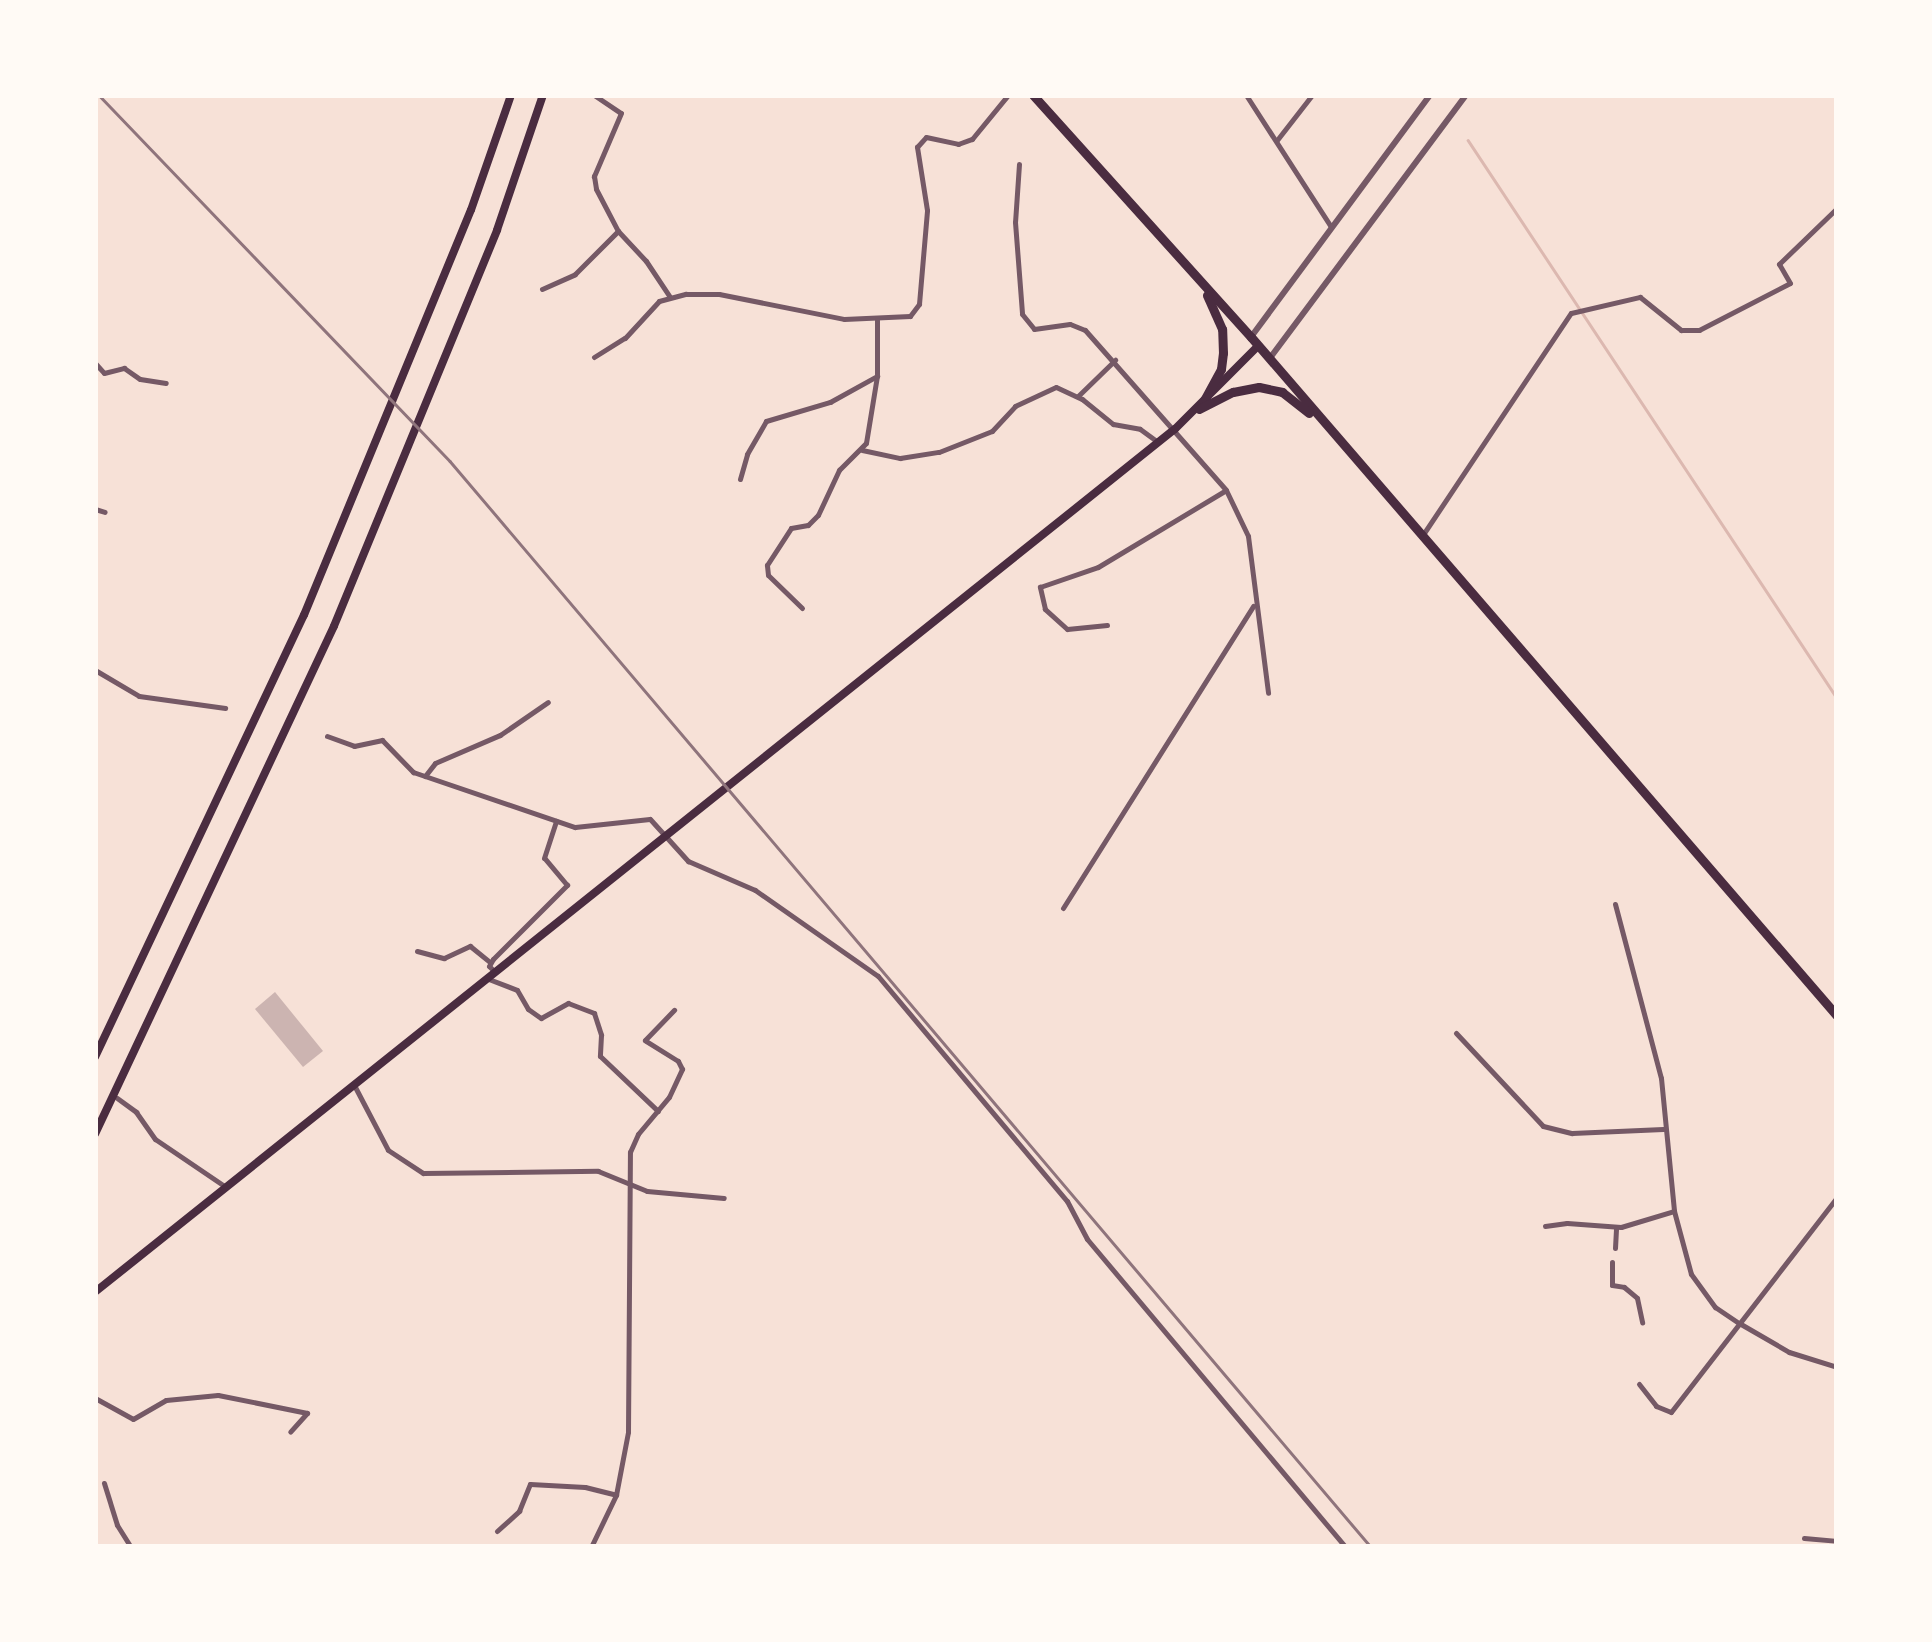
<!DOCTYPE html>
<style>
body{margin:0}
#map{position:relative;width:1932px;height:1642px;overflow:hidden;background:#f7e1d7;font-family:"Open Sans",sans-serif}
div>[style]{position:absolute}
.stream>*{height:2.5px;margin:-1.25px;padding:0 1.25px;transform-origin:1.25px;border-radius:1.25px;background:#dcb8b0}
.building>*{inset:0;background:#ccb4b1}
.minor>*{height:5px;margin:-2.5px;padding:0 2.5px;transform-origin:2.5px;border-radius:2.5px;background:#755966}
.tertiary>*{height:6px;margin:-3px;padding:0 3px;transform-origin:3px;border-radius:3px;background:#755966}
.secondary>*{height:8px;margin:-4px;padding:0 4px;transform-origin:4px;border-radius:4px;background:#4a2c40}
.trunk>*{height:9px;margin:-4.5px;padding:0 4.5px;transform-origin:4.5px;border-radius:4.5px;background:#4a2c40}
.rail>*{height:2.5px;margin:-1.25px;padding:0 1.25px;transform-origin:1.25px;border-radius:1.25px;background:#8f747c}
span{translate:-50% -50%;white-space:nowrap;text-align:center;line-height:1.15;-webkit-text-stroke:9px #fffaf5;paint-order:stroke}
.frame{position:absolute;inset:0;border:98px solid #fffaf5;pointer-events:none}
</style>
<div id="map">
<div class="stream">
<div style="left:1468px;top:140px;width:669px;rotate:56.52deg"></div>
</div>
<div class="building">
<div style="clip-path:polygon(275px 992px,323px 1051px,303px 1067px,255px 1009px)"></div>
</div>
<div class="minor">
<div style="left:594px;top:95px;width:32px;rotate:34deg"></div>
<div style="left:621px;top:113px;width:69px;rotate:113.2deg"></div>
<div style="left:594px;top:176px;width:13px;rotate:81deg"></div>
<div style="left:596px;top:189px;width:47px;rotate:62.4deg"></div>
<div style="left:618px;top:231px;width:41px;rotate:47deg"></div>
<div style="left:646px;top:261px;width:43px;rotate:56.3deg"></div>
<div style="left:1246px;top:95px;width:157px;rotate:57.2deg"></div>
<div style="left:1277px;top:140px;width:57px;rotate:-52.1deg"></div>
<div style="left:1019px;top:164px;width:58px;rotate:93.9deg"></div>
<div style="left:1015px;top:222px;width:92px;rotate:85.6deg"></div>
<div style="left:1022px;top:314px;width:19px;rotate:51deg"></div>
<div style="left:1034px;top:329px;width:36px;rotate:-8deg"></div>
<div style="left:1070px;top:324px;width:16px;rotate:22deg"></div>
<div style="left:1085px;top:330px;width:213px;rotate:48.6deg"></div>
<div style="left:1226px;top:490px;width:51px;rotate:64.4deg"></div>
<div style="left:1248px;top:536px;width:158px;rotate:82.7deg"></div>
<div style="left:542px;top:289px;width:36px;rotate:-24deg"></div>
<div style="left:575px;top:274px;width:61px;rotate:-45deg"></div>
<div style="left:594px;top:357px;width:36px;rotate:-32deg"></div>
<div style="left:625px;top:338px;width:50px;rotate:-47.4deg"></div>
<div style="left:659px;top:301px;width:28px;rotate:-15deg"></div>
<div style="left:686px;top:294px;width:33px"></div>
<div style="left:719px;top:294px;width:127px;rotate:11.3deg"></div>
<div style="left:844px;top:319px;width:66px;rotate:-2.6deg"></div>
<div style="left:910px;top:316px;width:15px;rotate:-53deg"></div>
<div style="left:919px;top:304px;width:94px;rotate:-85.1deg"></div>
<div style="left:927px;top:210px;width:64px;rotate:-99deg"></div>
<div style="left:917px;top:147px;width:13px;rotate:-48deg"></div>
<div style="left:926px;top:137px;width:33px;rotate:12deg"></div>
<div style="left:958px;top:144px;width:15px;rotate:-20deg"></div>
<div style="left:972px;top:139px;width:57px;rotate:-50.7deg"></div>
<div style="left:95px;top:363px;width:13px;rotate:48deg"></div>
<div style="left:104px;top:373px;width:21px;rotate:-14deg"></div>
<div style="left:124px;top:368px;width:19px;rotate:35deg"></div>
<div style="left:140px;top:379px;width:26px;rotate:9deg"></div>
<div style="left:1078px;top:396px;width:52px;rotate:-44.2deg"></div>
<div style="left:862px;top:450px;width:39px;rotate:12deg"></div>
<div style="left:900px;top:458px;width:39px;rotate:-9deg"></div>
<div style="left:939px;top:452px;width:57px;rotate:-21.6deg"></div>
<div style="left:992px;top:431px;width:34px;rotate:-47deg"></div>
<div style="left:1015px;top:406px;width:45px;rotate:-24.9deg"></div>
<div style="left:1056px;top:387px;width:29px;rotate:25deg"></div>
<div style="left:1082px;top:399px;width:40px;rotate:39deg"></div>
<div style="left:1113px;top:424px;width:27px;rotate:10deg"></div>
<div style="left:1140px;top:429px;width:22px;rotate:36deg"></div>
<div style="left:740px;top:479px;width:26px;rotate:-74deg"></div>
<div style="left:747px;top:454px;width:38px;rotate:-60deg"></div>
<div style="left:766px;top:421px;width:67px;rotate:-16.5deg"></div>
<div style="left:830px;top:402px;width:54px;rotate:-29deg"></div>
<div style="left:95px;top:509px;width:10px;rotate:17deg"></div>
<div style="left:1422px;top:536px;width:268px;rotate:-56.3deg"></div>
<div style="left:1571px;top:313px;width:71px;rotate:-13.1deg"></div>
<div style="left:1640px;top:297px;width:53px;rotate:38.8deg"></div>
<div style="left:1681px;top:330px;width:18px"></div>
<div style="left:1699px;top:330px;width:102px;rotate:-27.3deg"></div>
<div style="left:1790px;top:283px;width:22px;rotate:-120deg"></div>
<div style="left:1779px;top:264px;width:81px;rotate:-44deg"></div>
<div style="left:802px;top:608px;width:47px;rotate:-135.9deg"></div>
<div style="left:768px;top:575px;width:10px;rotate:-96deg"></div>
<div style="left:767px;top:565px;width:44px;rotate:-57deg"></div>
<div style="left:791px;top:528px;width:17px;rotate:-10deg"></div>
<div style="left:808px;top:525px;width:14px;rotate:-45deg"></div>
<div style="left:818px;top:515px;width:50px;rotate:-65deg"></div>
<div style="left:839px;top:470px;width:38px;rotate:-45deg"></div>
<div style="left:866px;top:443px;width:68px;rotate:-80.7deg"></div>
<div style="left:877px;top:376px;width:56px;rotate:-90deg"></div>
<div style="left:1107px;top:625px;width:40px;rotate:174.3deg"></div>
<div style="left:1067px;top:629px;width:30px;rotate:-138deg"></div>
<div style="left:1045px;top:609px;width:23px;rotate:-103deg"></div>
<div style="left:1040px;top:587px;width:61px;rotate:-19deg"></div>
<div style="left:1098px;top:567px;width:149px;rotate:-31deg"></div>
<div style="left:95px;top:670px;width:51px;rotate:30.6deg"></div>
<div style="left:139px;top:696px;width:87px;rotate:7.9deg"></div>
<div style="left:327px;top:736px;width:29px;rotate:20deg"></div>
<div style="left:354px;top:746px;width:29px;rotate:-12deg"></div>
<div style="left:382px;top:740px;width:45px;rotate:45.9deg"></div>
<div style="left:413px;top:772px;width:171px;rotate:18.8deg"></div>
<div style="left:575px;top:827px;width:75px;rotate:-6.1deg"></div>
<div style="left:650px;top:819px;width:57px;rotate:47.9deg"></div>
<div style="left:688px;top:861px;width:73px;rotate:23.4deg"></div>
<div style="left:755px;top:890px;width:150px;rotate:35deg"></div>
<div style="left:878px;top:976px;width:294px;rotate:50deg"></div>
<div style="left:1067px;top:1201px;width:43px;rotate:62.2deg"></div>
<div style="left:1087px;top:1239px;width:402px;rotate:50deg"></div>
<div style="left:425px;top:776px;width:16px;rotate:-52deg"></div>
<div style="left:435px;top:763px;width:71px;rotate:-23.3deg"></div>
<div style="left:500px;top:735px;width:58px;rotate:-34.5deg"></div>
<div style="left:1615px;top:904px;width:180px;rotate:75.2deg"></div>
<div style="left:1661px;top:1078px;width:134px;rotate:84.4deg"></div>
<div style="left:1674px;top:1211px;width:65px;rotate:74.9deg"></div>
<div style="left:1691px;top:1274px;width:41px;rotate:54deg"></div>
<div style="left:1715px;top:1307px;width:29px;rotate:34deg"></div>
<div style="left:1739px;top:1323px;width:58px;rotate:30.1deg"></div>
<div style="left:1789px;top:1352px;width:50px;rotate:17.4deg"></div>
<div style="left:1063px;top:908px;width:357px;rotate:-57.8deg"></div>
<div style="left:417px;top:951px;width:28px;rotate:15deg"></div>
<div style="left:444px;top:958px;width:29px;rotate:-25deg"></div>
<div style="left:470px;top:946px;width:26px;rotate:39deg"></div>
<div style="left:492px;top:969px;width:4px;rotate:-135deg"></div>
<div style="left:489px;top:966px;width:8px;rotate:-60deg"></div>
<div style="left:493px;top:959px;width:105px;rotate:-45deg"></div>
<div style="left:567px;top:885px;width:35px;rotate:-130deg"></div>
<div style="left:544px;top:858px;width:39px;rotate:-72deg"></div>
<div style="left:486px;top:978px;width:33px;rotate:21deg"></div>
<div style="left:517px;top:990px;width:22px;rotate:60deg"></div>
<div style="left:528px;top:1009px;width:16px;rotate:35deg"></div>
<div style="left:541px;top:1018px;width:31px;rotate:-29deg"></div>
<div style="left:568px;top:1003px;width:28px;rotate:21deg"></div>
<div style="left:594px;top:1013px;width:23px;rotate:72deg"></div>
<div style="left:601px;top:1035px;width:21px;rotate:93deg"></div>
<div style="left:600px;top:1056px;width:80px;rotate:43.5deg"></div>
<div style="left:1456px;top:1033px;width:127px;rotate:46.9deg"></div>
<div style="left:1543px;top:1126px;width:30px;rotate:14deg"></div>
<div style="left:1572px;top:1133px;width:91px;rotate:-2.5deg"></div>
<div style="left:354px;top:1085px;width:73px;rotate:62.4deg"></div>
<div style="left:388px;top:1150px;width:42px;rotate:33.3deg"></div>
<div style="left:423px;top:1173px;width:175px;rotate:-0.7deg"></div>
<div style="left:598px;top:1171px;width:53px;rotate:22.2deg"></div>
<div style="left:647px;top:1191px;width:77px;rotate:5.2deg"></div>
<div style="left:117px;top:1098px;width:24px;rotate:36deg"></div>
<div style="left:136px;top:1112px;width:33px;rotate:55deg"></div>
<div style="left:155px;top:1139px;width:86px;rotate:34.1deg"></div>
<div style="left:1545px;top:1226px;width:22px;rotate:-8deg"></div>
<div style="left:1567px;top:1223px;width:54px;rotate:4.2deg"></div>
<div style="left:1621px;top:1227px;width:55px;rotate:-16.8deg"></div>
<div style="left:1615px;top:1248px;width:20px;rotate:-87deg"></div>
<div style="left:1612px;top:1262px;width:23px;rotate:90deg"></div>
<div style="left:1612px;top:1285px;width:12px;rotate:9deg"></div>
<div style="left:1624px;top:1287px;width:17px;rotate:40deg"></div>
<div style="left:1637px;top:1298px;width:25px;rotate:78deg"></div>
<div style="left:1639px;top:1384px;width:28px;rotate:52deg"></div>
<div style="left:1656px;top:1406px;width:16px;rotate:22deg"></div>
<div style="left:1671px;top:1412px;width:272px;rotate:-52.3deg"></div>
<div style="left:95px;top:1398px;width:43px;rotate:28.9deg"></div>
<div style="left:133px;top:1419px;width:38px;rotate:-30deg"></div>
<div style="left:166px;top:1400px;width:52px;rotate:-5.5deg"></div>
<div style="left:218px;top:1395px;width:91px;rotate:11.4deg"></div>
<div style="left:307px;top:1413px;width:25px;rotate:132deg"></div>
<div style="left:104px;top:1483px;width:44px;rotate:72.8deg"></div>
<div style="left:117px;top:1525px;width:26px;rotate:58deg"></div>
<div style="left:497px;top:1531px;width:30px;rotate:-42deg"></div>
<div style="left:519px;top:1511px;width:29px;rotate:-68deg"></div>
<div style="left:530px;top:1484px;width:55px;rotate:3.1deg"></div>
<div style="left:585px;top:1487px;width:32px;rotate:14deg"></div>
<div style="left:1804px;top:1538px;width:33px;rotate:5deg"></div>
<div style="left:591px;top:1547px;width:58px;rotate:-64.3deg"></div>
<div style="left:616px;top:1495px;width:64px;rotate:-79.2deg"></div>
<div style="left:628px;top:1432px;width:280px;rotate:-89.6deg"></div>
<div style="left:630px;top:1152px;width:20px;rotate:-66deg"></div>
<div style="left:638px;top:1134px;width:48px;rotate:-50deg"></div>
<div style="left:669px;top:1097px;width:31px;rotate:-65deg"></div>
<div style="left:682px;top:1069px;width:9px;rotate:-117deg"></div>
<div style="left:678px;top:1061px;width:39px;rotate:-148deg"></div>
<div style="left:645px;top:1040px;width:42px;rotate:-46deg"></div>
</div>
<div class="tertiary">
<div style="left:1251px;top:337px;width:301px;rotate:-53.5deg"></div>
<div style="left:1270px;top:358px;width:328px;rotate:-53.3deg"></div>
</div>
<div class="secondary">
<div style="left:95px;top:1057px;width:489px;rotate:-64.7deg"></div>
<div style="left:304px;top:615px;width:438px;rotate:-67.6deg"></div>
<div style="left:471px;top:210px;width:122px;rotate:-70.8deg"></div>
<div style="left:95px;top:1134px;width:561px;rotate:-64.8deg"></div>
<div style="left:334px;top:626px;width:428px;rotate:-67.6deg"></div>
<div style="left:497px;top:230px;width:143px;rotate:-71.2deg"></div>
<div style="left:95px;top:1292px;width:1382px;rotate:-38.63deg"></div>
<div style="left:1175px;top:429px;width:117px;rotate:-45deg"></div>
</div>
<div class="trunk">
<div style="left:1033px;top:95px;width:326px;rotate:48deg"></div>
<div style="left:1251px;top:337px;width:897px;rotate:49.2deg"></div>
<div style="left:1201px;top:406px;width:42px;rotate:-61.6deg"></div>
<div style="left:1221px;top:369px;width:16px;rotate:-83deg"></div>
<div style="left:1223px;top:353px;width:24px;rotate:-92deg"></div>
<div style="left:1222px;top:329px;width:37px;rotate:-114deg"></div>
<div style="left:1199px;top:409px;width:38px;rotate:-27deg"></div>
<div style="left:1233px;top:392px;width:26px;rotate:-11deg"></div>
<div style="left:1259px;top:387px;width:24px;rotate:12deg"></div>
<div style="left:1282px;top:392px;width:34px;rotate:38deg"></div>
</div>
<div class="rail">
<div style="left:99px;top:95px;width:507px;rotate:46.2deg"></div>
<div style="left:450px;top:461px;width:1424px;rotate:49.7deg"></div>
</div>
<div class="frame"></div>
</div>
